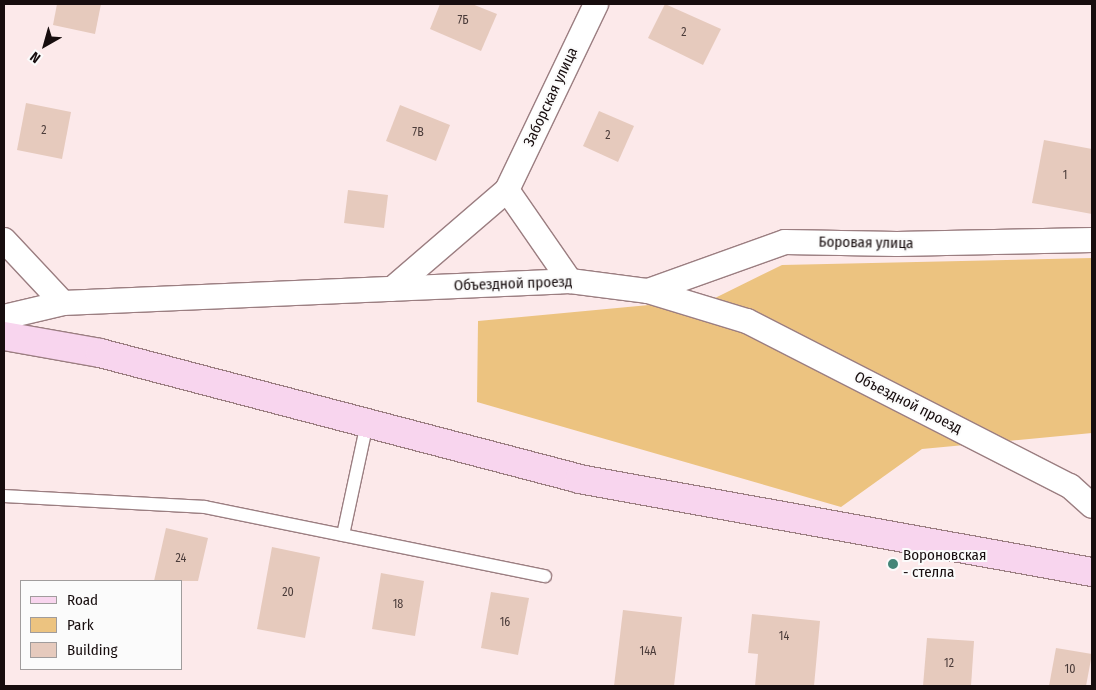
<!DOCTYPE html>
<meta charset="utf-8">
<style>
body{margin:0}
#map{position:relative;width:1096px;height:690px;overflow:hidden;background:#fce9ea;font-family:"Fira Sans Condensed",sans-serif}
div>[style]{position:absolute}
.green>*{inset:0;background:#ecc380}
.building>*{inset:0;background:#e6cabd}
.roads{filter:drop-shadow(1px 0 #9b7e81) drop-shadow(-1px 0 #9b7e81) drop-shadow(0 1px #9b7e81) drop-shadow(0 -1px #9b7e81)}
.lane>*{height:12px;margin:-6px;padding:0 6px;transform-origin:6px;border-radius:6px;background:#fff}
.street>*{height:24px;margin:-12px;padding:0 12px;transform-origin:12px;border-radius:12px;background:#fff}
.secondary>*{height:28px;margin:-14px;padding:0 14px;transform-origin:14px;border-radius:14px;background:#f8d5ee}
.dots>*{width:14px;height:14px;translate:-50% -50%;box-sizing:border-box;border:2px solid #fbfbfb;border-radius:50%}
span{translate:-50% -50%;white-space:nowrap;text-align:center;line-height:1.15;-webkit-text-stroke:4px #fbfbfb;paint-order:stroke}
.number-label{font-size:12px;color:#4b3c3a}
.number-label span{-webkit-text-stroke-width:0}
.street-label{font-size:15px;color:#170d0e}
.poi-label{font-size:15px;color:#170d0e}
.left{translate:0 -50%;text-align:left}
.frame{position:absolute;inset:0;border:5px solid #170d0e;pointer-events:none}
.legend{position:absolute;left:20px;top:580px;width:162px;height:90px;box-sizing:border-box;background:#fbfbfb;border:1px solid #a09c9c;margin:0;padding:6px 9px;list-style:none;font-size:15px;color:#170d0e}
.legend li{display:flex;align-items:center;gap:10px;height:25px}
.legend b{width:25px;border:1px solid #a09c9c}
.north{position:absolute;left:20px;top:20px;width:50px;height:50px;-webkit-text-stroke:4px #fbfbfb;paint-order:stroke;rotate:218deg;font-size:14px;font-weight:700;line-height:20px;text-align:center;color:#170d0e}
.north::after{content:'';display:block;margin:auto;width:18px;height:22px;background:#170d0e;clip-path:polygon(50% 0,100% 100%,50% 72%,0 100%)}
</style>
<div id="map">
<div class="green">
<div style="clip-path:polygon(1092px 258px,1092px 433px,922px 449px,841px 507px,477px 402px,478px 321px,713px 299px,782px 265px)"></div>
</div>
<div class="building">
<div style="clip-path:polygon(57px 4px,101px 4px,95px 34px,53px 25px)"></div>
<div style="clip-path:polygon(440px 4px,472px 4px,497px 14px,481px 51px,430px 29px)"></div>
<div style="clip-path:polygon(665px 4px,721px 29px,703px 65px,648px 38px)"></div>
<div style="clip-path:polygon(26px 103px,71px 112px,62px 159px,17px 150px)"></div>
<div style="clip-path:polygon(400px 105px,450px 125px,436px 161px,386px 141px)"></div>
<div style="clip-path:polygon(599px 111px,634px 126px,618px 162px,583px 146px)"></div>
<div style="clip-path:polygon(1044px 140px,1092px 149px,1092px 214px,1032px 203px)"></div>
<div style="clip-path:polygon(348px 190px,388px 195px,384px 228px,344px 223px)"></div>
<div style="clip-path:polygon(166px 528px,208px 538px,198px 581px,154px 581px)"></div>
<div style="clip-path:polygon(272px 547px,320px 557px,305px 638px,257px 629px)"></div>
<div style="clip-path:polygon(381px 573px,424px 581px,415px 636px,372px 629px)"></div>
<div style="clip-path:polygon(491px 592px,529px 598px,518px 655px,481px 648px)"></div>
<div style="clip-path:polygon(623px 610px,682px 617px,674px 686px,614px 686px)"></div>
<div style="clip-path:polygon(752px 614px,820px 621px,814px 686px,755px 686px,758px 654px,748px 653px)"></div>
<div style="clip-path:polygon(927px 638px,974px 641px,971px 686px,923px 686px)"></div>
<div style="clip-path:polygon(1056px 648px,1092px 654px,1086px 686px,1049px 686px)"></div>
</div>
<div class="roads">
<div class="lane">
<div style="left:4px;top:496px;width:201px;rotate:3.1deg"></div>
<div style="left:205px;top:507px;width:347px;rotate:11.5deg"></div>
<div style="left:343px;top:535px;width:115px;rotate:-77.9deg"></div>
</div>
<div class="street">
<div style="left:507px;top:190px;width:111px;rotate:55.3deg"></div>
<div style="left:4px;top:240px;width:86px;rotate:46.9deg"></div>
<div style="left:392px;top:289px;width:152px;rotate:-40.7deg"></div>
<div style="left:507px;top:190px;width:206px;rotate:-64.4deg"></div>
<div style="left:648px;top:291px;width:145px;rotate:-19.7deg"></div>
<div style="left:785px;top:242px;width:112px;rotate:1deg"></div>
<div style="left:897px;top:244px;width:195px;rotate:-1.2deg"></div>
<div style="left:4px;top:317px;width:61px;rotate:-13.3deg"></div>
<div style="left:63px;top:303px;width:507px;rotate:-2.48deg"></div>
<div style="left:570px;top:281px;width:79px;rotate:7.3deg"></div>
<div style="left:648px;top:291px;width:103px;rotate:16.9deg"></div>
<div style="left:747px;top:321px;width:363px;rotate:27.1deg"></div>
<div style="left:1070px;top:486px;width:30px;rotate:42deg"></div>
</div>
<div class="secondary">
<div style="left:4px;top:336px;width:97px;rotate:10deg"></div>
<div style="left:100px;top:353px;width:495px;rotate:14.7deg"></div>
<div style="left:579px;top:479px;width:521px;rotate:10.28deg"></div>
</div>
</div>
<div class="dots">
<div style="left:893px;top:564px;background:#448678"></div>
</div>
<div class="number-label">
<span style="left:463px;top:21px">7Б</span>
<span style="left:684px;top:33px">2</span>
<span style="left:44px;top:131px">2</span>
<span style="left:418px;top:133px">7В</span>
<span style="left:608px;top:136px">2</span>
<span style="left:1065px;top:176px">1</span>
<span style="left:181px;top:559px">24</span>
<span style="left:288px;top:593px">20</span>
<span style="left:398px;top:605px">18</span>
<span style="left:505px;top:623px">16</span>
<span style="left:784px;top:637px">14</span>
<span style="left:648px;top:652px">14А</span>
<span style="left:949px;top:664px">12</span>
<span style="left:1070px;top:670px">10</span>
</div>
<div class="street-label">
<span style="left:551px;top:97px;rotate:-65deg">Заборская улица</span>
<span style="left:866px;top:243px;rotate:1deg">Боровая улица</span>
<span style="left:513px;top:284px;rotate:-2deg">Объездной проезд</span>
<span style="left:908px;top:403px;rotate:27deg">Объездной проезд</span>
</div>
<div class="poi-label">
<span class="left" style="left:903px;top:564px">Вороновская<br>- стелла</span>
</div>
<div class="frame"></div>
<ul class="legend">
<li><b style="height:6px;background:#f8d5ee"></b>Road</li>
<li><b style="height:14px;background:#ecc380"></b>Park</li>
<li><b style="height:14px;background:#e6cabd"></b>Building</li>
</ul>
<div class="north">N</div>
</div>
